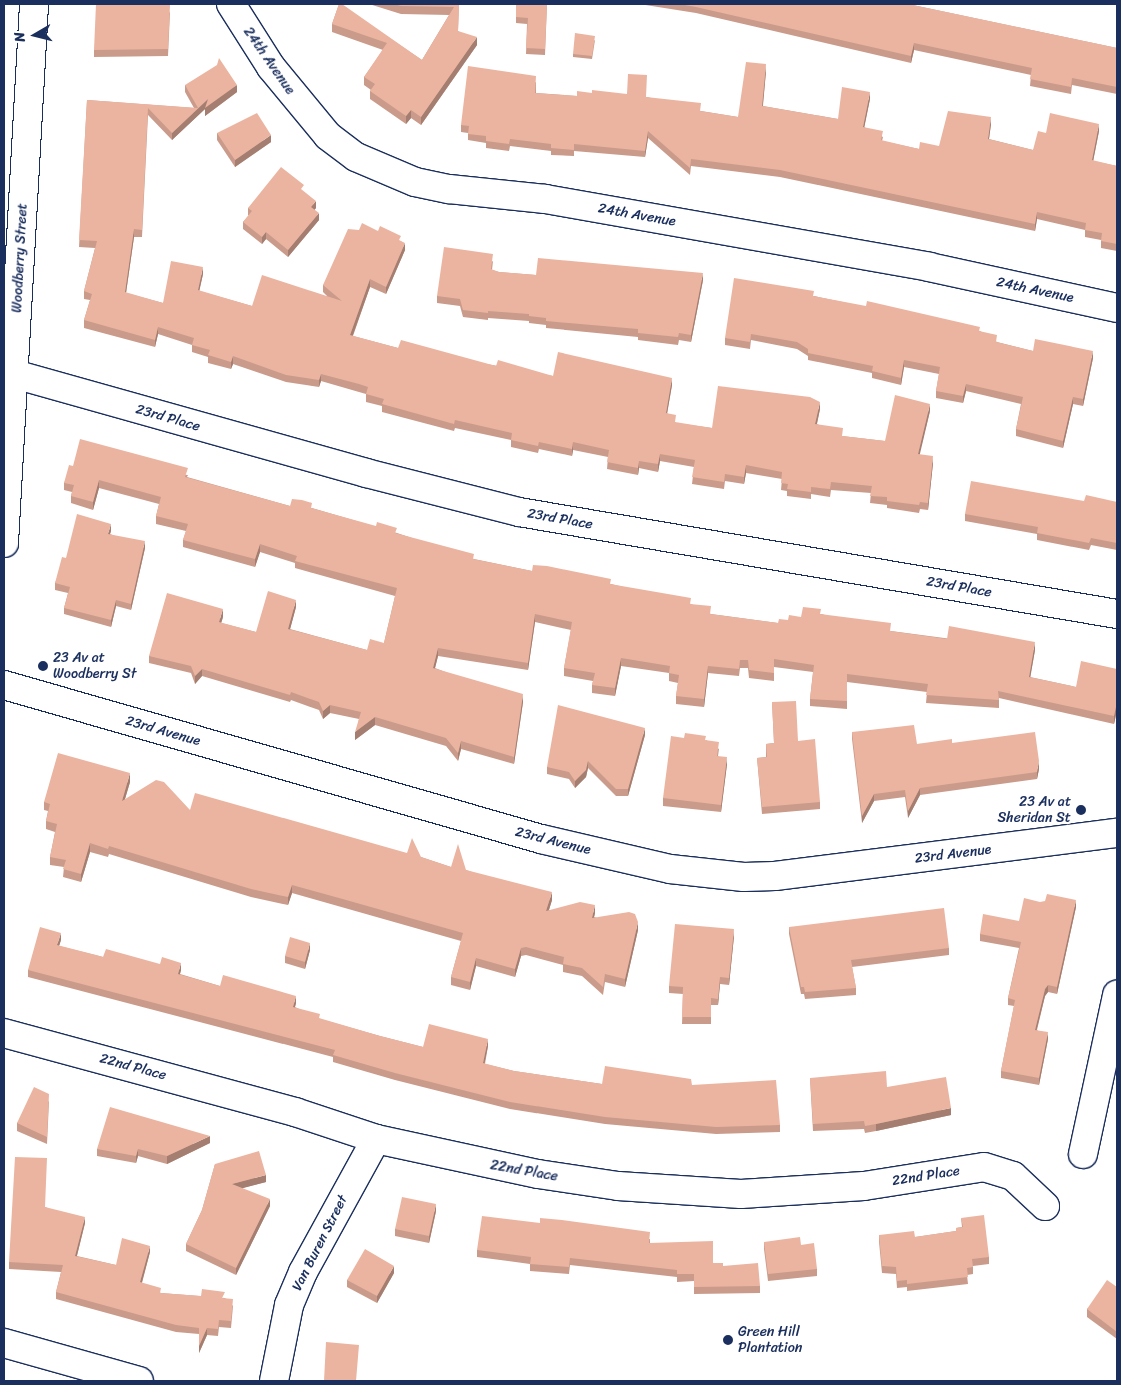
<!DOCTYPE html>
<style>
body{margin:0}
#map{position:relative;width:1121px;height:1385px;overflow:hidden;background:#fff;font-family:Sriracha,sans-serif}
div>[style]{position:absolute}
.roads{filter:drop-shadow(1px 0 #1b2f5e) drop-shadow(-1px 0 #1b2f5e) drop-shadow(0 1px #1b2f5e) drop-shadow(0 -1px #1b2f5e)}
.minor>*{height:28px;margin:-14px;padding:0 14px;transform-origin:14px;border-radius:14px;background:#fff}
.wall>*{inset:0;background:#ca9b8a}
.shaded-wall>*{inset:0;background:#a47e70}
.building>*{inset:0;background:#ebb4a0}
.dots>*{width:14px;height:14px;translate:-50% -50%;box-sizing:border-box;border:2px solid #fff;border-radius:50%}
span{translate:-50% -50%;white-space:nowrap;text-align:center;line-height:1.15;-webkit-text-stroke:4.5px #fff;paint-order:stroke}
.street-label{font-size:14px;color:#1b2f5e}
.poi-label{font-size:14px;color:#1b2f5e}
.left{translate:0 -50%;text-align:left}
.right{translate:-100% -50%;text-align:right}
.frame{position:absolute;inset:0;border:5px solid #1b2f5e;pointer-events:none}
.north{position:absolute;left:10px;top:10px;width:50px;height:50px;-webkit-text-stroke:4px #fff;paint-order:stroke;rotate:262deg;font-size:14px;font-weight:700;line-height:20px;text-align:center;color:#1b2f5e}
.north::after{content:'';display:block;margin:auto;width:18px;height:22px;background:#1b2f5e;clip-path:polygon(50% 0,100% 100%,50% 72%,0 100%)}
</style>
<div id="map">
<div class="roads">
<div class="minor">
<div style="left:231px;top:4px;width:75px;rotate:57.6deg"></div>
<div style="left:271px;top:67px;width:89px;rotate:50.4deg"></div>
<div style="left:328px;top:136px;width:35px;rotate:37deg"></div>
<div style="left:356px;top:157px;width:64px;rotate:23deg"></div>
<div style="left:415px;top:182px;width:35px;rotate:12deg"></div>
<div style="left:449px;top:189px;width:97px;rotate:5.9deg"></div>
<div style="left:545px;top:199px;width:390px;rotate:10deg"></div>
<div style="left:929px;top:267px;width:192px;rotate:12.3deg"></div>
<div style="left:14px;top:374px;width:366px;rotate:15.7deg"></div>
<div style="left:366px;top:473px;width:158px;rotate:14.3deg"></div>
<div style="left:519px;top:512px;width:607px;rotate:9.68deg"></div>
<div style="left:4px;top:543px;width:540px;rotate:-86.81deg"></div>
<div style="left:4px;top:685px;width:559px;rotate:16deg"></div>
<div style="left:541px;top:839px;width:132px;rotate:13.1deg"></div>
<div style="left:670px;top:869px;width:74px;rotate:6.2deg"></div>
<div style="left:744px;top:877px;width:31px;rotate:-2deg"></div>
<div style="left:775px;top:876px;width:345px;rotate:-7.2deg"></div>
<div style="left:4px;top:1033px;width:302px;rotate:15.2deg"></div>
<div style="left:295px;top:1112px;width:85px;rotate:18.4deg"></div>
<div style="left:376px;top:1139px;width:166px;rotate:12.2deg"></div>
<div style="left:538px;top:1174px;width:81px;rotate:8.5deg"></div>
<div style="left:618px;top:1186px;width:123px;rotate:3.7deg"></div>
<div style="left:741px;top:1194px;width:123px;rotate:-3.7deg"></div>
<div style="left:864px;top:1186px;width:121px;rotate:-9deg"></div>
<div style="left:984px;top:1167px;width:30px;rotate:17deg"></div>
<div style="left:1013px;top:1176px;width:44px;rotate:43.2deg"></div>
<div style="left:1083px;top:1154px;width:163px;rotate:-77.9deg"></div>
<div style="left:4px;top:1343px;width:140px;rotate:15.7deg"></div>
<div style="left:274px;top:1381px;width:77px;rotate:-78.8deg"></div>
<div style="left:289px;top:1305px;width:36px;rotate:-67deg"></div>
<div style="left:303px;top:1272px;width:152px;rotate:-61.2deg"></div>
</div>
</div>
<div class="wall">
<div style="clip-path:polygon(339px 4px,422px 60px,449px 15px,401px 14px,369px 4px,459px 4px,458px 31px,477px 45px,421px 125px,411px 118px,406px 124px,370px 99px,370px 91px,371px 90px,364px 85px,364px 77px,383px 50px,332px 32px,332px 24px)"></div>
<div style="clip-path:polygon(516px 4px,547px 4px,545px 55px,526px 54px,527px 24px,516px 23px)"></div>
<div style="clip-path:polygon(639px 4px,908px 4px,1117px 48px,1117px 94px,1072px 85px,1071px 94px,1030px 86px,1031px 75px,914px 50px,911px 63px,696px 13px)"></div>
<div style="clip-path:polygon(170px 12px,168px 56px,94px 57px,94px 50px)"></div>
<div style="clip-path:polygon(595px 40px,592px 59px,573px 57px,573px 54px)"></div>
<div style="clip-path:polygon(766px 71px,763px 106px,838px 119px,870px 99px,864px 127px,883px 137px,882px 141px,919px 149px,939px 146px,991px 124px,989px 139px,1033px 150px,1046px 133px,1099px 131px,1093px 161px,1117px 166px,1117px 251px,1101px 248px,1101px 240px,1085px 237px,1085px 230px,1037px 219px,1035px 231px,780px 177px,691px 166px,690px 175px,648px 138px,645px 157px,574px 151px,574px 156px,551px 155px,551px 151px,510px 146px,509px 151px,486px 148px,486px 143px,468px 140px,468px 133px,461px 132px,461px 125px,536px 82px,536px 93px,577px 96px,647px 97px,701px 111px,738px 117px)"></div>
<div style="clip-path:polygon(185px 85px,237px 92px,205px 116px,205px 109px,172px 140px,148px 115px,142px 237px,134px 237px,126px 293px,163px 303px,203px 274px,199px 291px,252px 306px,327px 296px,323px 292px,323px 285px,401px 241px,405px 250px,386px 294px,370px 287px,353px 336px,398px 348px,553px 376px,672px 385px,667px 413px,676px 423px,712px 428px,820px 409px,817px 424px,842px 436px,885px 441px,930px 411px,919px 455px,933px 463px,928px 510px,920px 509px,919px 513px,887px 508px,887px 505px,870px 503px,871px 493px,831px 490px,830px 497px,811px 494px,811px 499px,787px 496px,787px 491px,781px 490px,782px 479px,746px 473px,744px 484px,725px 481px,724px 489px,692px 484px,694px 467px,660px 461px,658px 472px,639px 468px,638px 475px,607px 469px,608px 457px,573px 450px,572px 456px,539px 449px,538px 453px,511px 447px,511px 440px,455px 428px,454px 431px,382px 412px,382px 406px,366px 402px,366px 394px,359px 392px,321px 381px,319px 387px,286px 382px,233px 364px,231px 369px,208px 363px,208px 357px,192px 352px,192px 345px,158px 334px,155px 347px,84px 328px,84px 320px,90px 300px,84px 299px,84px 291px,95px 248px,79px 247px,87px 100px,194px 108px,185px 92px)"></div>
<div style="clip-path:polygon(217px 133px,271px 142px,235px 167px,217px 140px)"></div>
<div style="clip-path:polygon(304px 192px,316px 208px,314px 210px,319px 220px,288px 257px,266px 239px,262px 244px,243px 229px,243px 222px,249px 215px,248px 215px,248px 208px)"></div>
<div style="clip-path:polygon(493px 261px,492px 270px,499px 272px,536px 275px,703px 280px,691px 342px,679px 340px,678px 345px,638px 340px,638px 337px,546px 328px,546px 325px,529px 323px,529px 321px,488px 318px,488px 320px,463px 317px,460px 306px,437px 303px,437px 296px)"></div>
<div style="clip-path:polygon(814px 296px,980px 331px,997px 342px,1033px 351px,1093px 358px,1083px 406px,1073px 404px,1063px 448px,1016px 436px,1016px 429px,1021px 404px,966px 391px,963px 403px,936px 398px,936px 391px,939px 374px,904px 367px,901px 385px,872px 378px,872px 373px,808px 360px,808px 356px,797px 349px,751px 340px,750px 349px,725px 345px,725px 338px)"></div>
<div style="clip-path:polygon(73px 466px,188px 475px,187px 477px,290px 506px,312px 508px,397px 533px,474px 559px,532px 571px,611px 584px,691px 604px,711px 614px,778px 623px,801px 617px,821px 614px,891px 631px,1035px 650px,1030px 677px,1076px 687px,1117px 669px,1117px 710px,1114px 724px,999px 698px,999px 708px,926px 703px,927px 692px,847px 682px,847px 709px,810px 706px,810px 699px,813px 672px,774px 667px,774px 681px,749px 678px,748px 668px,740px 668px,739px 676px,708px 673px,704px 707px,676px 704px,676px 696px,678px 683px,669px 681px,669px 673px,621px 666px,615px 696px,592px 693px,592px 685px,593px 681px,564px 676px,564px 668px,571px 630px,535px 622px,528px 670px,438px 656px,435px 668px,523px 702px,514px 764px,461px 749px,458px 761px,446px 746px,375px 725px,355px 740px,359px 719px,330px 713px,323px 719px,319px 710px,291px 700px,290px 702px,202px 676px,195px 684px,191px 673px,149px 663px,149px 656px,223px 617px,221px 623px,256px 632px,296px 607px,290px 629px,367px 650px,384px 643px,395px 596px,295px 568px,295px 563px,260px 552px,255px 567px,183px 547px,183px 540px,186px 531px,156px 524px,156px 516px,159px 504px,99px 488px,93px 510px,71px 503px,71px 496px,72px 492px,64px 490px,64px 483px)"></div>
<div style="clip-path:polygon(1084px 501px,1117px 502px,1117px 550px,1091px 545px,1089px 550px,1037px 540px,1037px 534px,965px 521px,965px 514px)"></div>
<div style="clip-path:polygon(111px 531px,110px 534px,145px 548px,131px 610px,116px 606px,111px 627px,64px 614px,64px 608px,68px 593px,55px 590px,55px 583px,66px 558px)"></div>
<div style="clip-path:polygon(772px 702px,798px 741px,820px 802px,820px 809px,762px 814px,757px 758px,766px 757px,766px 744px,774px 743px)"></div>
<div style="clip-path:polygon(852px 732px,917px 744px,952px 743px,1039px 769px,1037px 779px,920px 795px,908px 818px,905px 797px,874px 801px,862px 823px,852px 739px)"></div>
<div style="clip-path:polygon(645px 735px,628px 796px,616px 796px,588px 768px,586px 777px,575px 788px,569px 779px,547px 774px,547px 767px)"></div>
<div style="clip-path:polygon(706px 740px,719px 749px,718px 756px,727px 764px,721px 812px,663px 806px,663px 798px)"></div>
<div style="clip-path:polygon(130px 782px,125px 799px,190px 810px,421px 857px,451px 867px,466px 870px,552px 900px,549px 910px,595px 913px,594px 917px,638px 930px,625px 987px,605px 982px,603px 995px,582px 976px,563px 972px,563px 965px,526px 955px,521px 956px,515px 977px,476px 966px,470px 990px,451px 985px,451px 977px,461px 941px,292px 893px,288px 905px,251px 897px,109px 854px,108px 857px,90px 852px,81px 882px,63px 877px,64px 867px,50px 865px,50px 857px,55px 832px,46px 829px,46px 821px,48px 811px,44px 810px,44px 802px)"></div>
<div style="clip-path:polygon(1040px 902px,1076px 907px,1057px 994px,1048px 992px,1045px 996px,1037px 1030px,1048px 1039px,1039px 1085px,1001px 1078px,1001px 1071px,1014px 1006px,1008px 1005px,1008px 998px,1019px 948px,980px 941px,980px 934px,1019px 921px)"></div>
<div style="clip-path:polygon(789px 927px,949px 948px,949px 955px,852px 967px,856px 988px,856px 995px,805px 999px,804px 994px,801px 994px,789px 934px)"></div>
<div style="clip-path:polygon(734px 936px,729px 985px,720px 984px,718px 1005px,711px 1005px,711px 1024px,682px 1024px,683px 994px,669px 993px,669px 986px)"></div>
<div style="clip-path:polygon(61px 940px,59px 946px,103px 957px,181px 970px,180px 974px,220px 986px,296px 1003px,295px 1007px,320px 1019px,380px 1036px,423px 1047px,488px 1046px,485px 1064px,514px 1071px,602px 1084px,692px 1085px,780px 1125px,780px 1132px,716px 1134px,605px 1124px,510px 1109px,395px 1080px,333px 1062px,333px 1057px,28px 977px,28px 970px)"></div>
<div style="clip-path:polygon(310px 950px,305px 969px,285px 963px,285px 956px)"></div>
<div style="clip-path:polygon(810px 1078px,887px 1087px,951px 1115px,876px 1131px,865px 1133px,864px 1129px,813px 1131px)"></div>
<div style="clip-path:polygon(49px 1101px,47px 1144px,17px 1131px,17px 1123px)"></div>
<div style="clip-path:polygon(210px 1143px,167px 1164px,138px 1156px,136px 1163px,97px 1156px,97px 1149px)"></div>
<div style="clip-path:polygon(215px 1164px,266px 1182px,242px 1188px,270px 1206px,236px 1275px,186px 1251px,186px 1244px,202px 1210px)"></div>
<div style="clip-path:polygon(45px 1207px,85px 1223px,77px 1256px,116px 1265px,150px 1252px,142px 1283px,161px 1293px,225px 1298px,233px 1306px,231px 1328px,219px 1327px,218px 1336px,207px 1335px,199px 1353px,199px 1334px,176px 1332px,56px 1299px,56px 1292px,61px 1272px,9px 1269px,9px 1262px)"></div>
<div style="clip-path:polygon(436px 1211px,429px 1243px,395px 1236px,395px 1229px)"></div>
<div style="clip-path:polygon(961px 1218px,989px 1257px,989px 1264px,973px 1266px,973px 1274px,967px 1275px,968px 1284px,907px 1291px,907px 1287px,897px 1288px,896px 1274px,882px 1273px,879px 1242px,879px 1235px,915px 1237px,956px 1231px,956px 1228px,962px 1227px)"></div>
<div style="clip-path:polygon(650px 1239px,650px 1243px,723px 1266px,760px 1286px,760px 1293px,694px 1294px,694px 1281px,677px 1282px,677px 1277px,570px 1265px,569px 1274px,530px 1271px,530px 1264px,477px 1257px,477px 1250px)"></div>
<div style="clip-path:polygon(764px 1242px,801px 1245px,817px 1269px,817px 1276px,768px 1281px,764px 1249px)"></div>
<div style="clip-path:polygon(394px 1273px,377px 1303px,347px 1287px,347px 1280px)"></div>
<div style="clip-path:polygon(1117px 1287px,1117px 1339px,1087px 1317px,1087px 1309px)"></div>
</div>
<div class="shaded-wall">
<div style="clip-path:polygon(477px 37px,477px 45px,421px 125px,421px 117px)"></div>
<div style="clip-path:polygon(914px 43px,914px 50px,911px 63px,911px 56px)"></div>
<div style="clip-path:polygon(766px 64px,766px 71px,762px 113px,762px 106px)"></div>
<div style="clip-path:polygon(237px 85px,237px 92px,205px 116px,205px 109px,172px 140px,172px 133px,208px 99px)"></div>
<div style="clip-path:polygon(870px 92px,870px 99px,863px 134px,863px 127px)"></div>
<div style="clip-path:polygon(411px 110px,411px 118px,406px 124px,406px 116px)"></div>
<div style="clip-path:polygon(991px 117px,991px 124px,988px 146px,988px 139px)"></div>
<div style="clip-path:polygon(1099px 124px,1099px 131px,1092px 167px,1092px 160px)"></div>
<div style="clip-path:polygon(648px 131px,648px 138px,645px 157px,645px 151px)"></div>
<div style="clip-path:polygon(271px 135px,271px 142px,235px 167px,235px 160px)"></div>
<div style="clip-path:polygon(316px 201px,316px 208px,311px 214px,311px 207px)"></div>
<div style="clip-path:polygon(1037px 212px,1037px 219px,1035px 231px,1035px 224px)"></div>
<div style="clip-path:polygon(319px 213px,319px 220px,288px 257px,288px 250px)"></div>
<div style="clip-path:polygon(134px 229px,134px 237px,125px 300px,125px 292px)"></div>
<div style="clip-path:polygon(266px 232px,266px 239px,262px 244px,262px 237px)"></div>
<div style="clip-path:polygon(405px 243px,405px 250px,386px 294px,386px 287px)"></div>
<div style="clip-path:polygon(203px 267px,203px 274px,198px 297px,198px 290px)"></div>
<div style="clip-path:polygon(703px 273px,703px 280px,691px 342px,691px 335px)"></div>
<div style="clip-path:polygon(370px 279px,370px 287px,350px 343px,350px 335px)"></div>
<div style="clip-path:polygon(158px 327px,158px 334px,155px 347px,155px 340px)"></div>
<div style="clip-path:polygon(1093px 351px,1093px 358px,1083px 406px,1083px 399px)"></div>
<div style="clip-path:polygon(233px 356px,233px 364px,231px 369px,231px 362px)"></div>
<div style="clip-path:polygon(904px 360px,904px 367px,901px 385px,901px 378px)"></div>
<div style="clip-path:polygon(321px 374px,321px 381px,319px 387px,319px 380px)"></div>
<div style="clip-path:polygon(672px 378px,672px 385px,666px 420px,666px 413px)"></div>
<div style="clip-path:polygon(966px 384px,966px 391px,963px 403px,963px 396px)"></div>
<div style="clip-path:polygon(1073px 397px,1073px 404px,1063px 448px,1063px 441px)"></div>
<div style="clip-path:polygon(820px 402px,820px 409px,815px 432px,815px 424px)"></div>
<div style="clip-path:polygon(930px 404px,930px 411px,918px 462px,918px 454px)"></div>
<div style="clip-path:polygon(573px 442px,573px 450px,572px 456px,572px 449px)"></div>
<div style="clip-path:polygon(660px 454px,660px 461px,658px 472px,658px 464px)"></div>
<div style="clip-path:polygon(933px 456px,933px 463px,928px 510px,928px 503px)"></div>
<div style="clip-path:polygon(639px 461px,639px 468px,638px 475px,638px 468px)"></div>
<div style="clip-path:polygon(746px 465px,746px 473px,744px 484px,744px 477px)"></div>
<div style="clip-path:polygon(99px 480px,99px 488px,93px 510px,93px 502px)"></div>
<div style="clip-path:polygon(111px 524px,111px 531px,108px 540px,108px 534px)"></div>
<div style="clip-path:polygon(145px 541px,145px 548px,131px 610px,131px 604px)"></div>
<div style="clip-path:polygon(260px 544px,260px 552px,255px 567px,255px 559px)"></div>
<div style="clip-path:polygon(116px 600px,116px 606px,111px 627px,111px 620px)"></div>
<div style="clip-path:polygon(296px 600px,296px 607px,288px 637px,288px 629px)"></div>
<div style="clip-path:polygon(223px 609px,223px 617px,219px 630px,219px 622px)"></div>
<div style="clip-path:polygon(535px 614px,535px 622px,528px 670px,528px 663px)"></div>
<div style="clip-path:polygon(1035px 642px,1035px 650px,1029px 685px,1029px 677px)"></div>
<div style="clip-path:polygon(438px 648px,438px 656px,433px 676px,433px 668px)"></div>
<div style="clip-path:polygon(621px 658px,621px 666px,615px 696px,615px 688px)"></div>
<div style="clip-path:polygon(708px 666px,708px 673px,704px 707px,704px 699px)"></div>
<div style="clip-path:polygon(202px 669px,202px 676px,195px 684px,195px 676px)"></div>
<div style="clip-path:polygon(523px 694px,523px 702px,514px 764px,514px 757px)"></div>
<div style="clip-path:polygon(1117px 702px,1117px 710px,1114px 724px,1114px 716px)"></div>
<div style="clip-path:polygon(330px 705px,330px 713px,323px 719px,323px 711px)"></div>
<div style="clip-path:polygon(375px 717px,375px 725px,355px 740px,355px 732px)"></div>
<div style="clip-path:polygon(645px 728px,645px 735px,628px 796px,628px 789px)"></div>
<div style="clip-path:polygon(461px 741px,461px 749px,458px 761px,458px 753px)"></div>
<div style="clip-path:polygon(727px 757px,727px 764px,721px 812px,721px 805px)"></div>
<div style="clip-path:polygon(588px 761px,588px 768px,586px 777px,575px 788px,575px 781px)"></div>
<div style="clip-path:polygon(1039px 761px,1039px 769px,1037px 779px,1037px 772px)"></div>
<div style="clip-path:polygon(130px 773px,130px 782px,122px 809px,122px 801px)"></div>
<div style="clip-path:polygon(920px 788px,920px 795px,908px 818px,908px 811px)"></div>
<div style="clip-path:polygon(874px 794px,874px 801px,862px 823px,862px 816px)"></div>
<div style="clip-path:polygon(90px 843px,90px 852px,81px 882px,81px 874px)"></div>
<div style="clip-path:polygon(292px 885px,292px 893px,288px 905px,288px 897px)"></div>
<div style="clip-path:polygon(552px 892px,552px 900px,546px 919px,546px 911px)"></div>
<div style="clip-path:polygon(1076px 900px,1076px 907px,1057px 994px,1057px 987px)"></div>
<div style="clip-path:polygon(595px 905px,595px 913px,592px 926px,592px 918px)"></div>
<div style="clip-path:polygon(638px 922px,638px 930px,625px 987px,625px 979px)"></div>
<div style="clip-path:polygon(734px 929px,734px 936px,729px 985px,729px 978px)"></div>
<div style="clip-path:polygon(61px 933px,61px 940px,57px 952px,57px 945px)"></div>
<div style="clip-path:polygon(310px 943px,310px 950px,305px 969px,305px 962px)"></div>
<div style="clip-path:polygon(521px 948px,521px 956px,515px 977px,515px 969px)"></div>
<div style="clip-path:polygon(476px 958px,476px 966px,470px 990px,470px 982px)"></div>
<div style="clip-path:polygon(181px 963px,181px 970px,178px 981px,178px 974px)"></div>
<div style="clip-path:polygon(720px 977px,720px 984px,718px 1005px,718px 999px)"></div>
<div style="clip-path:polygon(1048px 985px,1048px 992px,1045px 996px,1035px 1036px,1035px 1030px,1045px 989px)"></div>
<div style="clip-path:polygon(296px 996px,296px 1003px,293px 1014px,293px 1007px)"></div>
<div style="clip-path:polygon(1048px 1032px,1048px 1039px,1039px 1085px,1039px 1078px)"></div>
<div style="clip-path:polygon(488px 1039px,488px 1046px,483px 1070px,483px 1063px)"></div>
<div style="clip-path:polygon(951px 1108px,951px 1115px,876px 1131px,876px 1124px)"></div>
<div style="clip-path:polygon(210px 1136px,210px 1143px,167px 1164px,167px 1156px)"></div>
<div style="clip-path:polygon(138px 1149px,138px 1156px,136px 1163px,136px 1156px)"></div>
<div style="clip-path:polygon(266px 1175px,266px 1182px,232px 1191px,232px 1184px)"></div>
<div style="clip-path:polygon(270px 1199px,270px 1206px,236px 1275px,236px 1268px)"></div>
<div style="clip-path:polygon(436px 1204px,436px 1211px,429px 1243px,429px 1236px)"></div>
<div style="clip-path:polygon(85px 1217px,85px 1223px,75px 1263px,75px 1256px)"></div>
<div style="clip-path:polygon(150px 1246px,150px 1252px,140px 1289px,140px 1282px)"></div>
<div style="clip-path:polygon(394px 1266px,394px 1273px,377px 1303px,377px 1296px)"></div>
<div style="clip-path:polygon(207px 1328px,207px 1335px,199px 1353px,199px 1346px)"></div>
</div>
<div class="building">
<div style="clip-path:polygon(96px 4px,151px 4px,170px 5px,168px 49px,94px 50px)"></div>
<div style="clip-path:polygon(339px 4px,342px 4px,422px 60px,454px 7px,401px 6px,394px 4px,459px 4px,458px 31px,477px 37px,421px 117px,411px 110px,406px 116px,370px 91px,375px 84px,364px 77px,387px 43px,332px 24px)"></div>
<div style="clip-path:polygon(516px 4px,547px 4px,545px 49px,526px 48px,528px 18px,516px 17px)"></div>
<div style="clip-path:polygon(679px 4px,908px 4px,1117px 48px,1117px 87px,1072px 78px,1071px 87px,1030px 79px,1032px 68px,914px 43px,911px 56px,696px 7px)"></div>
<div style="clip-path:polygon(575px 33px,595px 36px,592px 56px,573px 54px)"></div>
<div style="clip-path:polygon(219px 58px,237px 85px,205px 108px,208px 99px,172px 133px,148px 108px,142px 230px,134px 229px,125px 292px,163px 303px,171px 261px,203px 267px,198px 290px,252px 306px,262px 275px,342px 301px,323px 285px,348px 229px,359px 230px,362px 223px,378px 231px,380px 226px,401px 236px,399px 240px,405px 243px,386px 287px,370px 279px,350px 335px,398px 348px,401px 340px,496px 366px,498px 360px,553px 376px,558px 352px,672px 378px,666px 413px,676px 415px,675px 422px,712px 428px,718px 386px,810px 397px,820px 402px,815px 424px,843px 428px,842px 436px,885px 441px,895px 395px,930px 404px,918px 454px,933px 456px,928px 503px,920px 502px,919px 505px,887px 501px,887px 497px,870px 496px,872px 486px,831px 482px,830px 489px,811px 487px,811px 492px,787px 489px,788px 484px,781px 483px,782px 472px,746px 465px,744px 477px,725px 474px,724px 482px,692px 477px,695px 460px,660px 454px,658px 464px,639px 461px,638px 468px,607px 462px,609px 450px,573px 442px,572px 449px,539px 442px,538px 446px,511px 440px,512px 433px,455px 420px,454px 424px,382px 404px,384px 399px,366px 394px,368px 387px,359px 384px,321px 374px,319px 380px,286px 375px,233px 356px,231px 362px,208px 355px,210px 350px,192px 345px,194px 338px,158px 327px,155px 340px,84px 320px,92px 294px,84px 291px,97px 241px,79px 240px,87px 100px,198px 108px,185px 85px,217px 65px)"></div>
<div style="clip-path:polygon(746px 62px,766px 64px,762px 106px,838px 119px,842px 87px,870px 92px,863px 127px,883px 131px,881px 140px,919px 149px,920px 142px,939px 146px,948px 111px,991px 117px,988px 139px,1033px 150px,1038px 131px,1046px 133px,1050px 113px,1099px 124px,1092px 160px,1117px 166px,1117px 244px,1101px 241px,1102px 233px,1085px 230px,1086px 223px,1037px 212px,1035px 224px,780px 170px,691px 159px,690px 168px,648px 131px,645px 151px,574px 144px,574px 150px,551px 148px,551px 144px,510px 139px,509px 144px,486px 141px,486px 136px,468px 134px,469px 126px,461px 125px,468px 66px,536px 76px,535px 93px,577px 96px,577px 91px,592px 93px,592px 90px,627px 94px,628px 74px,647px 75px,646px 97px,701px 103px,700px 111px,738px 117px)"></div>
<div style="clip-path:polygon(257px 113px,271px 135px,235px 160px,217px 133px)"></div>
<div style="clip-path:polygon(281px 167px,304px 185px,301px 189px,316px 201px,311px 207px,319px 213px,288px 250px,266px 232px,262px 237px,243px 222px,252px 211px,248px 208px)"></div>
<div style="clip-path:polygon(444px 247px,493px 254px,491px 269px,499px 272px,536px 275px,538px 258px,703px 273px,691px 335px,679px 333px,678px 337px,638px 333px,638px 329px,546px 321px,546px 318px,529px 316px,529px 314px,488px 311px,488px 313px,463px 310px,460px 299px,437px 296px)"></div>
<div style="clip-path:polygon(734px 278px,814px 291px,813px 296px,866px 306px,867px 301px,980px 327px,979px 331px,997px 335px,996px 342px,1033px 351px,1035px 339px,1093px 351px,1083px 399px,1073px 397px,1063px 441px,1016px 429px,1023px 397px,966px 384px,963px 396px,936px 391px,940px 367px,904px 360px,901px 378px,872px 371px,873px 366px,808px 353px,808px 349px,797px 342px,751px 334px,750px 342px,725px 338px)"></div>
<div style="clip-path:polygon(80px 439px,188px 468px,185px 477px,290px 506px,292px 499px,302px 500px,312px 503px,311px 508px,376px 526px,377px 522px,397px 528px,395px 533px,474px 554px,473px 559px,532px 571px,533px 565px,547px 566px,611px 579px,610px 584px,691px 598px,690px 604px,711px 606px,710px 614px,778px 623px,779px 619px,788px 620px,789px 615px,801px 617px,803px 607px,821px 609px,820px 614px,891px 623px,890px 631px,947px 639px,949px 626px,1035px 642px,1029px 677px,1076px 687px,1081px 661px,1117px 669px,1117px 702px,1114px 716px,998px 691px,999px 700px,926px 695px,928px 684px,847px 674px,847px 701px,810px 699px,814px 665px,774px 659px,774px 673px,749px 670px,748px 660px,740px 660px,739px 669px,708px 666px,704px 699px,676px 696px,679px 675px,669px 673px,670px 666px,621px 658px,615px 688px,592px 685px,595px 673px,564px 668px,572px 622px,535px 614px,528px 663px,438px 648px,433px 668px,523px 694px,514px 757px,461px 741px,458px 753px,446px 738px,375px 717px,355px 732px,361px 712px,330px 705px,323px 711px,319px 702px,291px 692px,290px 695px,202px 669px,195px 676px,191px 666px,149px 656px,167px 593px,223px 609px,219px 622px,256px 632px,268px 591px,296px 600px,288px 629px,367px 650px,370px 639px,384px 643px,397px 588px,295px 561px,297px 556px,260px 544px,255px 559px,183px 540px,188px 524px,156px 516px,161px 497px,99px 480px,93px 502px,71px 496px,74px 485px,64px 483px,69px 465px,73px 466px)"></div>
<div style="clip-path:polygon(971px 481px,1084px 501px,1086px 495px,1117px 502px,1117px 543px,1091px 538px,1089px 543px,1037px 533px,1038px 527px,965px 514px)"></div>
<div style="clip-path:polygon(77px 514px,111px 524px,108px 534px,145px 541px,131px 604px,116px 600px,111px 620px,64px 608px,70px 587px,55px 583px,62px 557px,66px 558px)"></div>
<div style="clip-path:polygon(796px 701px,798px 741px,815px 739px,820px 802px,762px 807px,757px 758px,767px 757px,766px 744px,774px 743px,772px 702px)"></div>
<div style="clip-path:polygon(558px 705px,645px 728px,628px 789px,616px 789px,588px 761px,586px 770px,575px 781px,569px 772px,547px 767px)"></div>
<div style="clip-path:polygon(914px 725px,917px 744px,952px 739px,952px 743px,1035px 732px,1039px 761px,1037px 772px,920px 788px,908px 811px,905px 790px,874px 794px,862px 816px,852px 732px)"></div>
<div style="clip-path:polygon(685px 733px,706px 736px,705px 740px,719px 742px,717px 756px,727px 757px,721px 805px,663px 798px,671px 736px,684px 738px)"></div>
<div style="clip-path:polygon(58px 753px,130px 773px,122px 801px,156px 780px,164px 782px,190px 810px,195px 793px,407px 853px,412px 838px,421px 857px,451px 867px,458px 844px,466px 870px,552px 892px,546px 911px,580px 902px,595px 905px,592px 918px,629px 912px,635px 914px,638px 922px,625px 979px,605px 974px,603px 987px,582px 968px,563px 964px,564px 957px,526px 947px,521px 948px,515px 969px,476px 958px,470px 982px,451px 977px,463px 933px,339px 898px,292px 885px,288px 897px,251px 889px,109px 846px,108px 849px,90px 843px,81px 874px,63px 869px,66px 860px,50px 857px,57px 824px,46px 821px,50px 804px,44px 802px)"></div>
<div style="clip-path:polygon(1047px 894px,1076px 900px,1057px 987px,1048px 985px,1045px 989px,1035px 1030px,1048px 1032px,1039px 1078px,1001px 1071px,1015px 1000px,1008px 998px,1021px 942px,980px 934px,983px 914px,1019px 921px,1024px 898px,1040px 902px,1045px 901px)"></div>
<div style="clip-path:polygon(944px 908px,949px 948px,851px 960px,856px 988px,805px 992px,804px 987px,801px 987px,789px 927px)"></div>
<div style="clip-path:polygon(675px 924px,734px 929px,729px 978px,720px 977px,718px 999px,711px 998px,711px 1017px,682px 1017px,683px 987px,669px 986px)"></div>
<div style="clip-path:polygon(40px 927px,61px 933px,57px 945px,96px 955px,103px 957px,106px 949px,160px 964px,162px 957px,181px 963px,178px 974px,220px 986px,223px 975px,296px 996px,293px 1007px,320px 1014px,319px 1018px,380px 1036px,423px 1047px,429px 1024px,488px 1039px,483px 1063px,514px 1071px,602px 1084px,605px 1066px,691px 1079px,692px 1085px,776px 1080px,780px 1125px,716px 1127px,605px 1117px,510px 1102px,395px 1073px,333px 1055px,335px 1050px,28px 970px)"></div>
<div style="clip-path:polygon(290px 937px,310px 943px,305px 962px,285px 956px)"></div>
<div style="clip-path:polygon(886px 1071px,887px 1087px,946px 1077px,951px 1108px,876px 1124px,865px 1126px,864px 1121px,813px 1124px,810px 1078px)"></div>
<div style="clip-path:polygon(34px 1087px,49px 1094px,47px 1137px,17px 1123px)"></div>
<div style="clip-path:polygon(110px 1107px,210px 1136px,167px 1156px,138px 1149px,136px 1156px,97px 1149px)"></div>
<div style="clip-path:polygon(259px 1151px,266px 1175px,232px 1184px,270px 1199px,236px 1268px,186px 1244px,202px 1210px,215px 1164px)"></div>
<div style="clip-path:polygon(15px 1157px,47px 1158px,45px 1207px,85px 1217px,75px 1256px,116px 1265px,122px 1238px,150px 1246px,140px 1282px,161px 1288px,160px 1293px,201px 1296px,202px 1289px,225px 1292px,222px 1298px,233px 1299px,231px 1321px,219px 1320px,218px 1329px,207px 1328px,199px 1346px,199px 1328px,176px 1325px,56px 1292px,63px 1265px,9px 1262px)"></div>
<div style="clip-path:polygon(402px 1197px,436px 1204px,429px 1236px,395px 1229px)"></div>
<div style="clip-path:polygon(984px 1215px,989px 1257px,972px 1259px,973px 1267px,967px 1268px,968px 1277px,907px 1284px,907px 1280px,897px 1281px,896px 1267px,882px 1266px,879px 1235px,914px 1231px,915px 1237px,956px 1231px,956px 1228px,963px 1227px,961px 1218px)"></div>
<div style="clip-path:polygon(482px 1216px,540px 1223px,540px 1218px,562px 1220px,650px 1232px,649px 1243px,713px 1241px,713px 1263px,723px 1263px,723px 1266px,758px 1263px,760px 1286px,694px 1287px,694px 1274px,677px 1274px,677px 1270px,570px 1258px,569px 1267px,530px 1264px,531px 1257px,477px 1250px)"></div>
<div style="clip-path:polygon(800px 1237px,801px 1245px,814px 1243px,817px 1269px,768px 1274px,764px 1242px)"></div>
<div style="clip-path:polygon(365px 1249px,394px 1266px,377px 1296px,347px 1280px)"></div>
<div style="clip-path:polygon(1107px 1280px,1117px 1287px,1117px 1332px,1087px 1309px)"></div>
<div style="clip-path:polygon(326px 1342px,359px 1345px,356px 1381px,324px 1381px)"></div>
</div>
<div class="dots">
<div style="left:43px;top:666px;background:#1b2f5e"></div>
<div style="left:1081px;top:810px;background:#1b2f5e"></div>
<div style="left:728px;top:1340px;background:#1b2f5e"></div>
</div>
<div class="street-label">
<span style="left:269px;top:61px;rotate:55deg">24th Avenue</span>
<span style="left:637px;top:215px;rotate:10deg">24th Avenue</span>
<span style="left:20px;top:258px;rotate:-87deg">Woodberry Street</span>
<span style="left:1035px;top:290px;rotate:12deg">24th Avenue</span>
<span style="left:168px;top:418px;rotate:16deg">23rd Place</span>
<span style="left:560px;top:519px;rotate:10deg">23rd Place</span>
<span style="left:959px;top:587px;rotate:10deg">23rd Place</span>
<span style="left:163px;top:731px;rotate:16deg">23rd Avenue</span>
<span style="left:553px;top:841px;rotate:14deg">23rd Avenue</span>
<span style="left:953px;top:854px;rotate:-7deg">23rd Avenue</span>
<span style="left:133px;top:1067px;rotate:15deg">22nd Place</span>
<span style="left:524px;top:1171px;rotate:10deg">22nd Place</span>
<span style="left:926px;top:1176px;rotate:-9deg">22nd Place</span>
<span style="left:320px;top:1243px;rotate:-63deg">Van Buren Street</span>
</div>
<div class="poi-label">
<span class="left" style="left:53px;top:666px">23 Av at<br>Woodberry St</span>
<span class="right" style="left:1071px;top:810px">23 Av at<br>Sheridan St</span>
<span class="left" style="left:738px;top:1340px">Green Hill<br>Plantation</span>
</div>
<div class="frame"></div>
<div class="north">N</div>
</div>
